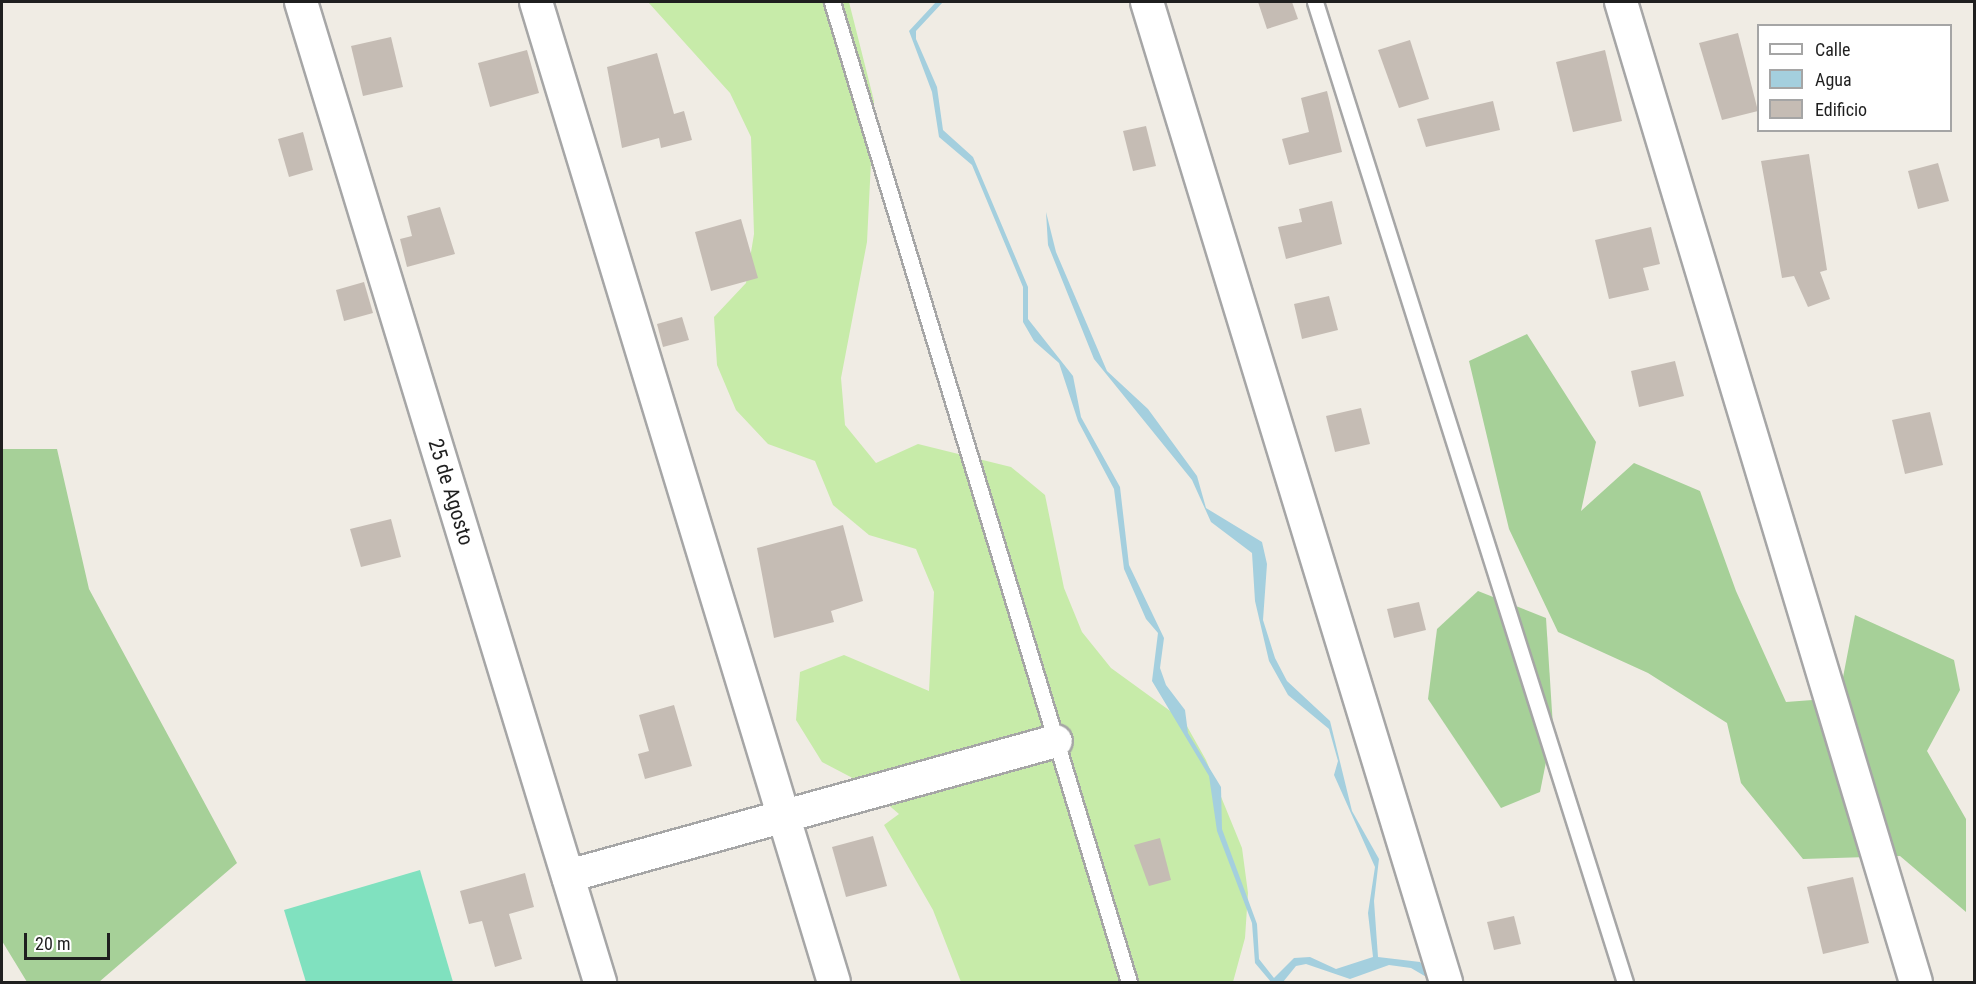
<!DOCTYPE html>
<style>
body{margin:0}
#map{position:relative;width:1976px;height:984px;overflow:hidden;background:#f0ece4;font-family:"Roboto Condensed",sans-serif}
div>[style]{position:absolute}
.grass>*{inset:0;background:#c7eba9}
.forest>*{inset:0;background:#a6d098}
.pitch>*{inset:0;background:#80e1bf}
.water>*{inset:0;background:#a4cfde}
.building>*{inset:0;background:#c5bcb4}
.roads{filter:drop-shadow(2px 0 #a6a6a6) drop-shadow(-2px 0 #a6a6a6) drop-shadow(0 2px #a6a6a6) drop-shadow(0 -2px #a6a6a6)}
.lane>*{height:15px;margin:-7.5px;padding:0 7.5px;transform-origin:7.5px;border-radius:7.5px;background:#fff}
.street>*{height:32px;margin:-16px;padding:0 16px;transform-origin:16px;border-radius:16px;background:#fff}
span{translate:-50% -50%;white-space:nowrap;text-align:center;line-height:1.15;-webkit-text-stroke:6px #fff;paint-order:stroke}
.street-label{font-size:21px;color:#1f1f1f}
.frame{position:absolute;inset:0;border:3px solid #1f1f1f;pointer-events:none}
.legend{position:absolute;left:1757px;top:24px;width:195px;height:108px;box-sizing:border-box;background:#fff;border:2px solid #a5a5a5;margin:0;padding:8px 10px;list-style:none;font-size:18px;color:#1f1f1f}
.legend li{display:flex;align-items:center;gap:12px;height:30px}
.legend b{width:30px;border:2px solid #a5a5a5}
.scale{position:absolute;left:24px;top:933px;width:86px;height:27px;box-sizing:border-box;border:3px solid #1f1f1f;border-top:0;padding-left:8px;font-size:18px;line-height:21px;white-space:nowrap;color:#1f1f1f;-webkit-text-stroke:4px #fff;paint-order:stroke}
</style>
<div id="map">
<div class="grass">
<div style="clip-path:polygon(648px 2px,849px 2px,874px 101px,867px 242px,841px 378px,845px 425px,876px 463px,918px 444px,1011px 467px,1045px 495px,1064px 588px,1082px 632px,1111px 668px,1184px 721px,1206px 760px,1242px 848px,1248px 893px,1245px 938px,1233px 982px,961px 982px,933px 910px,884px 825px,899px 814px,864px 784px,822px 762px,796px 720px,800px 672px,844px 655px,929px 691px,934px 592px,916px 549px,869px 535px,833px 505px,815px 461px,768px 444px,736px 410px,717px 365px,714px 317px,746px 283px,754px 234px,751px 137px,730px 93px)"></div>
</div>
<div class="forest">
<div style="clip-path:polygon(1527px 334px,1596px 442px,1581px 511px,1634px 463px,1700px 491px,1736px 591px,1786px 702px,1839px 698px,1855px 615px,1954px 660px,1960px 690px,1927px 751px,1966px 819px,1966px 912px,1900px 856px,1803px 859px,1741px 783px,1727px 723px,1648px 673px,1558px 632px,1509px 529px,1469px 361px)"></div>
<div style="clip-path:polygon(2px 449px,57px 449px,89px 589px,237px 863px,99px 982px,27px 982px,2px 941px)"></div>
<div style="clip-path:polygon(1478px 591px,1546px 618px,1553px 727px,1540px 792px,1501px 808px,1428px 699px,1437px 629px)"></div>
</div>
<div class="pitch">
<div style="clip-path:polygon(420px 870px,453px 982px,306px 982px,284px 910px)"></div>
</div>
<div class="water">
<div style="clip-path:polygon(936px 2px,943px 2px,916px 31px,916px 39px,937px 87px,943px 130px,973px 157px,1028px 287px,1028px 319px,1073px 376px,1081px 417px,1120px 487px,1129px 565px,1164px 638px,1160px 668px,1166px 685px,1185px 710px,1188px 733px,1221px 787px,1222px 829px,1257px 924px,1259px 959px,1274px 978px,1294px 958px,1310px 957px,1336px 969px,1373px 957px,1368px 913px,1375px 867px,1334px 775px,1338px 761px,1329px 729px,1288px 695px,1269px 661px,1255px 601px,1252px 553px,1211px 522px,1192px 480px,1094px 359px,1048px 245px,1046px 212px,1056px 252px,1107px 371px,1148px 409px,1197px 476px,1206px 508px,1262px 542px,1267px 564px,1263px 620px,1275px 658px,1287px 681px,1330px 721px,1352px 811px,1379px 859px,1374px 901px,1378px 957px,1420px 962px,1435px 982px,1411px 968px,1389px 965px,1350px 979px,1306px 964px,1296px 966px,1283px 982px,1271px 982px,1255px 963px,1252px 923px,1217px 831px,1209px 776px,1152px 681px,1158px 633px,1146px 619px,1124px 569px,1114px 489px,1078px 421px,1059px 363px,1034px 341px,1023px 322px,1023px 287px,972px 165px,939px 137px,932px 92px,909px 31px)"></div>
</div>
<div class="building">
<div style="clip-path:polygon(1258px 2px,1292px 2px,1298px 19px,1267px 29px)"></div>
<div style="clip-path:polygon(1738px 33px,1758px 111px,1722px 120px,1699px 43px)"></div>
<div style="clip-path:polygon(391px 37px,403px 87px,363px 96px,351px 46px)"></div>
<div style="clip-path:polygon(1410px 40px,1429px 99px,1399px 108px,1378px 50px)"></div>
<div style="clip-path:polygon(527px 50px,539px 93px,490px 107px,478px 63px)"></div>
<div style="clip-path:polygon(1605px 50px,1622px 121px,1573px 132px,1556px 62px)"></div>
<div style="clip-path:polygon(657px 53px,674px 114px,684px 111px,692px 140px,661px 148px,659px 138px,622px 148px,607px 67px)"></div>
<div style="clip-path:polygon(1327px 91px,1342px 152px,1289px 165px,1282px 139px,1309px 132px,1301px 98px)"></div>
<div style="clip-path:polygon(1493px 101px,1500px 130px,1426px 147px,1417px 119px)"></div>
<div style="clip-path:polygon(1146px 126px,1156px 166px,1133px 171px,1123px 131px)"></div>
<div style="clip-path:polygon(303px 132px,313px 170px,289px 177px,278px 139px)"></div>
<div style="clip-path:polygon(1809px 154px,1827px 270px,1820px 272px,1830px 299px,1808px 307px,1794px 276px,1782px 278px,1761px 161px)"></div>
<div style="clip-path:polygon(1938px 163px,1949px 201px,1918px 209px,1908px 171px)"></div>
<div style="clip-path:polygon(1332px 201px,1342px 244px,1286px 259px,1278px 227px,1302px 222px,1299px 209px)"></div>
<div style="clip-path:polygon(440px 207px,455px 254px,407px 267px,400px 239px,412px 236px,407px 216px)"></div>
<div style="clip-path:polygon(741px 219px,758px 278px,711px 291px,695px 232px)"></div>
<div style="clip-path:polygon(1651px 227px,1660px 264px,1643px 268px,1649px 290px,1609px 299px,1595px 240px)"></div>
<div style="clip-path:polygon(364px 282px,373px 313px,344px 321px,336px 290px)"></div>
<div style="clip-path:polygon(1329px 296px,1338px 330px,1302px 339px,1294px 304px)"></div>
<div style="clip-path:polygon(682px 317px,689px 340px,663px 347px,657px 324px)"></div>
<div style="clip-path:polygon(1675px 361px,1684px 396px,1639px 407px,1631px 371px)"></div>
<div style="clip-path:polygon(1361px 408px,1370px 444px,1335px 452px,1326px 416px)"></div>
<div style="clip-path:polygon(1930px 412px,1943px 465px,1905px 474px,1892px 420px)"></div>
<div style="clip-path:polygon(391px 519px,401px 557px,361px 567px,350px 529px)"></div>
<div style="clip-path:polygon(843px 525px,863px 601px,831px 611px,834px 622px,774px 638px,757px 548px)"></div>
<div style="clip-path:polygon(1419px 602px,1426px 630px,1394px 638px,1387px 609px)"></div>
<div style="clip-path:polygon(674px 705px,692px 766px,645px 779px,638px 754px,649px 751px,639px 715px)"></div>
<div style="clip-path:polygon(873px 836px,887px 886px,846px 897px,832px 847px)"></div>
<div style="clip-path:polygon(1160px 838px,1171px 880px,1149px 886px,1134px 845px)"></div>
<div style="clip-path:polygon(525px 873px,534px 907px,509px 914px,522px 959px,495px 967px,482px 921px,469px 924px,460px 891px)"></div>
<div style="clip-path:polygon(1853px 877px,1869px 943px,1823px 954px,1807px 887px)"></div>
<div style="clip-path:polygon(1514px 916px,1521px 944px,1494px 950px,1487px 922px)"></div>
</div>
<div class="roads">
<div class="lane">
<div style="left:832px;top:2px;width:1024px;rotate:73.14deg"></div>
<div style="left:1315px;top:2px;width:1028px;rotate:72.45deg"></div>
</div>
<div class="street">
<div style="left:301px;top:2px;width:1025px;rotate:73.03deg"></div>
<div style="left:536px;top:2px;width:1024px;rotate:73.09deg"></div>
<div style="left:1147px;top:2px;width:1025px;rotate:73.03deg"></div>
<div style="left:1621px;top:2px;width:1023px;rotate:73.25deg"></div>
<div style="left:568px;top:876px;width:506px;rotate:-15.46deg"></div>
</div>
</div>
<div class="street-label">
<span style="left:451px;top:492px;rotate:73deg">25 de Agosto</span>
</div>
<div class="frame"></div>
<ul class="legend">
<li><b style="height:8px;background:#fff"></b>Calle</li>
<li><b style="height:16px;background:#a4cfde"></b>Agua</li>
<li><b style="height:16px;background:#c5bcb4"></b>Edificio</li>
</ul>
<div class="scale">20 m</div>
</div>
